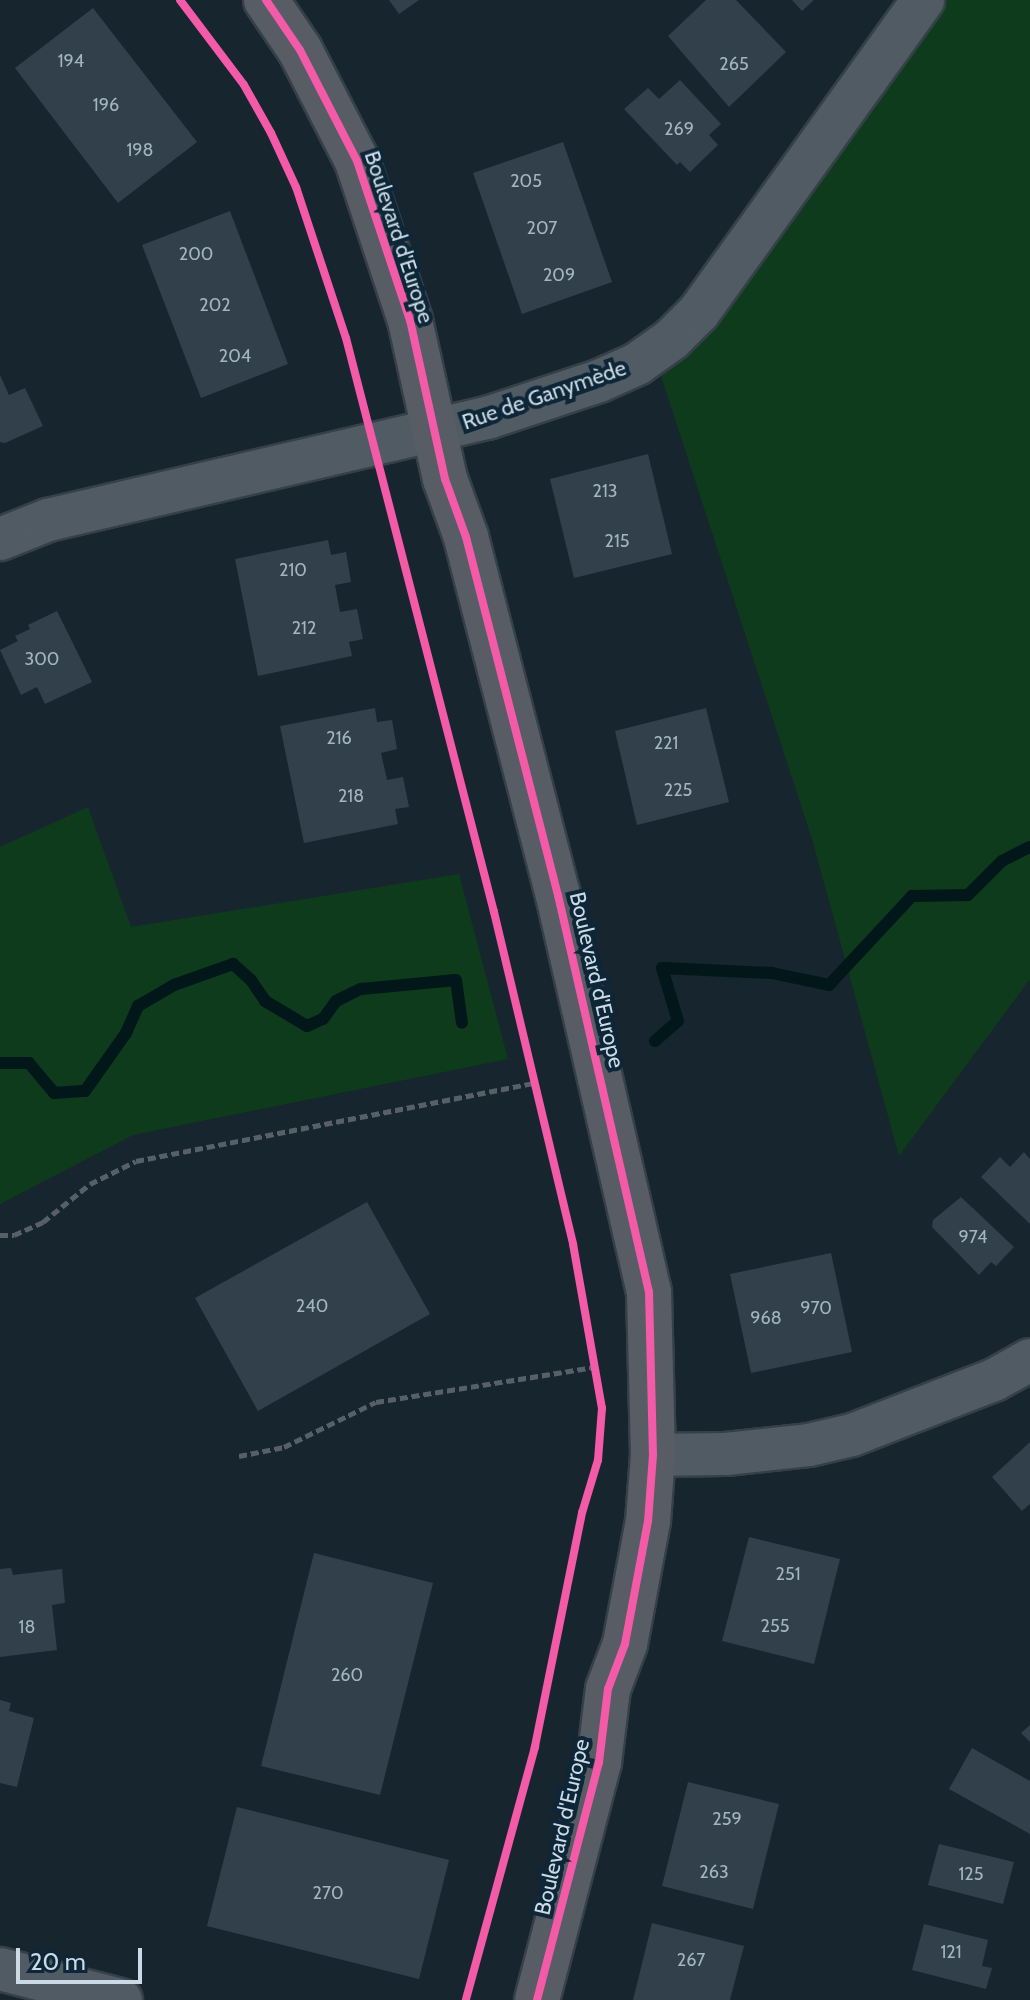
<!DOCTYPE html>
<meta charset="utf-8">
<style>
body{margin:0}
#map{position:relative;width:1030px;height:2000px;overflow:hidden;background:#17252e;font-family:Cabin,sans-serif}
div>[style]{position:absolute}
.green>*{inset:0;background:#0f3b1d}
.stream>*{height:12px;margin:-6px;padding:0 6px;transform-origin:6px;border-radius:6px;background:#021719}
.building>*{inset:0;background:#31404b}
.path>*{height:5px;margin-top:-2.5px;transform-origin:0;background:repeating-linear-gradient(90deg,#576068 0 8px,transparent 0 12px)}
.roads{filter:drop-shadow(2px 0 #354048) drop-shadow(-2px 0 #354048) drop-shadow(0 2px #354048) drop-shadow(0 -2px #354048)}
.street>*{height:42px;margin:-21px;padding:0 21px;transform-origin:21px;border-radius:21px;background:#515b63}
.secondary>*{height:44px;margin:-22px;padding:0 22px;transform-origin:22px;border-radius:22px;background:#585d65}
.cycleway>*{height:8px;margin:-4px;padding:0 4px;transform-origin:4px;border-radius:4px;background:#f35aa7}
span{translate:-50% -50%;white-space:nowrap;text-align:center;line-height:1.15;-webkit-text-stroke:8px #0d2638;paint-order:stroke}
.number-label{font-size:18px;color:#a4b4bf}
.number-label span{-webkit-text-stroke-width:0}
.street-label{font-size:22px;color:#cbdae6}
.scale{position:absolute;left:16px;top:1948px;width:126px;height:36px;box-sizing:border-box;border:4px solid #cbdae6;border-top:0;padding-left:10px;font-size:24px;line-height:28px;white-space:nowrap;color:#cbdae6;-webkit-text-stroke:6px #0d2638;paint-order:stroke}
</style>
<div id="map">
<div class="green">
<div style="clip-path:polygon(946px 0,1030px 0,1030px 979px,899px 1156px,812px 839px,660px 373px)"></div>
<div style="clip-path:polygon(88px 807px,131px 927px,459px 874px,508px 1059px,133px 1135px,0 1204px,0 847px)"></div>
</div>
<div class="stream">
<div style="left:655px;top:1041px;width:30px;rotate:-41deg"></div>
<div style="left:678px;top:1021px;width:55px;rotate:-106.8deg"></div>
<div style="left:662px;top:968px;width:110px;rotate:2.6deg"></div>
<div style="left:772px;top:973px;width:58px;rotate:11.9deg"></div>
<div style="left:829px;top:985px;width:122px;rotate:-47deg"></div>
<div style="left:912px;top:896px;width:56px;rotate:-1deg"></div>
<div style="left:968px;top:895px;width:48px;rotate:-45deg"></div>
<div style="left:1002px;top:861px;width:31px;rotate:-27deg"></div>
<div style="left:0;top:1063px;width:29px"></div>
<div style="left:29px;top:1063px;width:39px;rotate:50deg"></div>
<div style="left:54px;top:1093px;width:31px;rotate:-4deg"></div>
<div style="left:85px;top:1091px;width:71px;rotate:-54.7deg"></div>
<div style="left:126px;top:1033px;width:30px;rotate:-66deg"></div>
<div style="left:138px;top:1006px;width:42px;rotate:-30.3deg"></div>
<div style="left:174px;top:985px;width:63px;rotate:-19.6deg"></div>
<div style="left:233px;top:964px;width:24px;rotate:42deg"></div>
<div style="left:251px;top:980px;width:25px;rotate:56deg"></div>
<div style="left:265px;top:1001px;width:49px;rotate:30.8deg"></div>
<div style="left:307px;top:1026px;width:17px;rotate:-24deg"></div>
<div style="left:323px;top:1019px;width:22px;rotate:-54deg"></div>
<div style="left:336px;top:1001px;width:28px;rotate:-26deg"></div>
<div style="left:361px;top:989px;width:95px;rotate:-5.4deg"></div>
<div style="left:456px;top:980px;width:43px;rotate:82.1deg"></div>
</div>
<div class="building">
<div style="clip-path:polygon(389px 0,419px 0,399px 14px)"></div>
<div style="clip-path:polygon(706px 0,736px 0,786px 52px,729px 107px,668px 36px)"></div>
<div style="clip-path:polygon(792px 0,814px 0,802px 11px)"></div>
<div style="clip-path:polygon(93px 8px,197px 142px,118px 203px,15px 68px)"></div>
<div style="clip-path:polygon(680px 80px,721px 124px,709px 135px,718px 145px,690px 172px,680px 162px,677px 165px,624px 109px,648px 88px,659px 99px)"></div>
<div style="clip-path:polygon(563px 142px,612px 282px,522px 314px,473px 173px)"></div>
<div style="clip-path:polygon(230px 211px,288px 364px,201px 398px,142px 245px)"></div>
<div style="clip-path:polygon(0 375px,9px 395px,25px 388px,43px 426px,5px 443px,0 442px)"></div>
<div style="clip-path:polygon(648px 454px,672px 554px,574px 578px,550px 479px)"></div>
<div style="clip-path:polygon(328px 540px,331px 555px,346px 552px,351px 582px,335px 585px,340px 612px,357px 609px,363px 639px,349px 642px,352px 656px,258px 676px,235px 559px)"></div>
<div style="clip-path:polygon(57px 611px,92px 682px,45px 704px,37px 687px,21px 695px,0 650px,18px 641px,15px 636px,30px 629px,28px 625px)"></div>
<div style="clip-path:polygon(375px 708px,377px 722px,392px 720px,397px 749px,381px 753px,387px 780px,403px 777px,409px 807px,395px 809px,398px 824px,304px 843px,280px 726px)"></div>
<div style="clip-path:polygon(706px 708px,729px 802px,637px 825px,615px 731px)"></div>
<div style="clip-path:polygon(1024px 1152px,1030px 1159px,1030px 1224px,981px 1177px,1000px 1157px,1010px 1167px)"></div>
<div style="clip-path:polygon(961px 1197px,1014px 1247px,996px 1266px,991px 1262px,979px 1275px,932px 1227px,933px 1220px)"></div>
<div style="clip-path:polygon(367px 1202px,430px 1314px,258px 1411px,195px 1298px)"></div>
<div style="clip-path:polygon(831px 1253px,852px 1352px,751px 1373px,730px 1274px)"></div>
<div style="clip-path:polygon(1030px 1442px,1030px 1504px,1022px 1511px,992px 1477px)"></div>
<div style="clip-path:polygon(749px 1537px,840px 1559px,814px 1664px,722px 1641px)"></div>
<div style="clip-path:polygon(314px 1553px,433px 1583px,380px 1795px,261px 1766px)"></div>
<div style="clip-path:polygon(11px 1568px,13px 1575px,62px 1569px,65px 1603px,52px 1605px,57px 1650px,0 1657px,0 1569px)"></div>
<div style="clip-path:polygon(0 1700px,11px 1703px,9px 1711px,34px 1718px,17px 1787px,0 1783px)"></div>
<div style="clip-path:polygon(1030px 1725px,1030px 1742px,1021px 1733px)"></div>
<div style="clip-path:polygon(972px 1748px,1030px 1781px,1030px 1834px,949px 1789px)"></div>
<div style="clip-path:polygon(688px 1782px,779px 1804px,753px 1909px,662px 1886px)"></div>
<div style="clip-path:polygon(237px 1807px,449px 1860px,419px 1979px,207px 1926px)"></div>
<div style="clip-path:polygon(939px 1844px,1014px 1862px,1003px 1904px,928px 1885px)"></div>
<div style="clip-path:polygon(652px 1923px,744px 1946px,730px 2000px,633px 2000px)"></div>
<div style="clip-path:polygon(924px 1924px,988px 1940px,982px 1966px,992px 1968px,986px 1989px,912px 1970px)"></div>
</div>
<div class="path">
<div style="left:0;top:1235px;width:14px"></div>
<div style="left:14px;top:1235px;width:32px;rotate:-24deg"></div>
<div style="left:43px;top:1222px;width:60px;rotate:-39deg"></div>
<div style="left:90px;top:1184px;width:51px;rotate:-26.6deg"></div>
<div style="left:136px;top:1161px;width:407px;rotate:-11.1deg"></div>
<div style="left:239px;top:1456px;width:46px;rotate:-11.3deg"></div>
<div style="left:284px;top:1447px;width:102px;rotate:-26.1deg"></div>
<div style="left:376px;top:1402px;width:221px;rotate:-9.1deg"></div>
</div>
<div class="roads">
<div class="street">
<div style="left:0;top:539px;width:52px;rotate:-21.6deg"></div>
<div style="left:48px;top:520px;width:451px;rotate:-13.1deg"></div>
<div style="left:487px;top:418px;width:118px;rotate:-18.3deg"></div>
<div style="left:599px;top:381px;width:42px;rotate:-24.1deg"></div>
<div style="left:637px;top:364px;width:43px;rotate:-35.5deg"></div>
<div style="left:672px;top:339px;width:38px;rotate:-45deg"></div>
<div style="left:699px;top:312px;width:384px;rotate:-54.3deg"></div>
<div style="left:653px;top:1455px;width:73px;rotate:-0.8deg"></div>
<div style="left:726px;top:1454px;width:83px;rotate:-6.2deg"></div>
<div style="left:809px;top:1445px;width:44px;rotate:-13.1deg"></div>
<div style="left:852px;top:1435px;width:152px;rotate:-21.2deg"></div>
<div style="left:994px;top:1380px;width:41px;rotate:-29.1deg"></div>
<div style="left:0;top:1969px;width:125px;rotate:14.4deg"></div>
</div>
<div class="secondary">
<div style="left:266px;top:0;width:60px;rotate:55.8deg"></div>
<div style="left:300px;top:50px;width:125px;rotate:62.8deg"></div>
<div style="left:357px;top:161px;width:168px;rotate:71.6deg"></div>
<div style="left:410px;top:320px;width:163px;rotate:77.6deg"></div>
<div style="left:445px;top:479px;width:62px;rotate:70.1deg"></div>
<div style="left:466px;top:537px;width:370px;rotate:75.6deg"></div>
<div style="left:558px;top:895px;width:407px;rotate:77.1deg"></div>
<div style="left:649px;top:1292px;width:163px;rotate:88.6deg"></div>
<div style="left:653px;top:1455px;width:66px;rotate:94.3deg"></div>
<div style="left:648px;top:1521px;width:125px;rotate:100.6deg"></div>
<div style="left:625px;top:1644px;width:48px;rotate:110.7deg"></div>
<div style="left:608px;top:1689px;width:74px;rotate:97deg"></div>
<div style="left:599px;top:1762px;width:246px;rotate:104.6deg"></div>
</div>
</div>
<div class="cycleway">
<div style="left:180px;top:0;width:106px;rotate:53deg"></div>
<div style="left:244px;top:85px;width:55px;rotate:60.6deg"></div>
<div style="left:271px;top:133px;width:60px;rotate:65.2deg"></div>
<div style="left:296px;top:187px;width:159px;rotate:71.7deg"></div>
<div style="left:346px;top:338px;width:593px;rotate:75.54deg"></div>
<div style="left:494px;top:912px;width:341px;rotate:76.6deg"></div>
<div style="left:573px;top:1244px;width:167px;rotate:80deg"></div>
<div style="left:602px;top:1408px;width:52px;rotate:94.4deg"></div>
<div style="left:598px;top:1460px;width:55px;rotate:106.8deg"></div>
<div style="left:582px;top:1513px;width:239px;rotate:101.4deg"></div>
<div style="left:535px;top:1747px;width:262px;rotate:105.3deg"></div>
<div style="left:266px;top:0;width:60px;rotate:55.8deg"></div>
<div style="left:300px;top:50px;width:125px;rotate:62.8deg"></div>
<div style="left:357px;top:161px;width:168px;rotate:71.6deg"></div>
<div style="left:410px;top:320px;width:163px;rotate:77.6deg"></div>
<div style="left:445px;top:479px;width:62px;rotate:70.1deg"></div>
<div style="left:466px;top:537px;width:370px;rotate:75.6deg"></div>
<div style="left:558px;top:895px;width:407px;rotate:77.1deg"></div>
<div style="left:649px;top:1292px;width:163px;rotate:88.6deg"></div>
<div style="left:653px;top:1455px;width:66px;rotate:94.3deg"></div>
<div style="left:648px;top:1521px;width:125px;rotate:100.6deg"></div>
<div style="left:625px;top:1644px;width:48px;rotate:110.7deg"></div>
<div style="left:608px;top:1689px;width:74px;rotate:97deg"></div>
<div style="left:599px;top:1762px;width:246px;rotate:104.6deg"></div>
</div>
<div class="number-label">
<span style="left:71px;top:61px">194</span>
<span style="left:734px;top:64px">265</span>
<span style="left:106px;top:105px">196</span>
<span style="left:679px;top:129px">269</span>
<span style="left:140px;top:150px">198</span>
<span style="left:526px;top:181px">205</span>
<span style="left:542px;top:228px">207</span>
<span style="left:196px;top:254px">200</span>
<span style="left:559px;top:275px">209</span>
<span style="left:215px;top:305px">202</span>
<span style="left:235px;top:356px">204</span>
<span style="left:605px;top:491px">213</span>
<span style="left:617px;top:541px">215</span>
<span style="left:293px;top:570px">210</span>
<span style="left:304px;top:628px">212</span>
<span style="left:42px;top:659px">300</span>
<span style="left:339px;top:738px">216</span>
<span style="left:666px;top:743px">221</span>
<span style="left:678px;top:790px">225</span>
<span style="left:351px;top:796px">218</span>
<span style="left:973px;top:1237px">974</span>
<span style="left:312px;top:1306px">240</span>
<span style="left:816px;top:1308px">970</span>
<span style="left:766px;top:1318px">968</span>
<span style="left:788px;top:1574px">251</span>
<span style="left:775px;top:1626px">255</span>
<span style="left:27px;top:1627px">18</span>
<span style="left:347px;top:1675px">260</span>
<span style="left:727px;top:1819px">259</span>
<span style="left:714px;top:1872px">263</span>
<span style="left:971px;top:1874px">125</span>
<span style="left:328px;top:1893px">270</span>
<span style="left:951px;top:1952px">121</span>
<span style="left:691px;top:1960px">267</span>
</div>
<div class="street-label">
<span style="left:399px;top:237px;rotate:72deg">Boulevard d'Europe</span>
<span style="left:544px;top:395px;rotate:-19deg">Rue de Ganymède</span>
<span style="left:597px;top:980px;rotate:77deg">Boulevard d'Europe</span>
<span style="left:562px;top:1827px;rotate:-77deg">Boulevard d'Europe</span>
</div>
<div class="scale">20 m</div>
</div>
